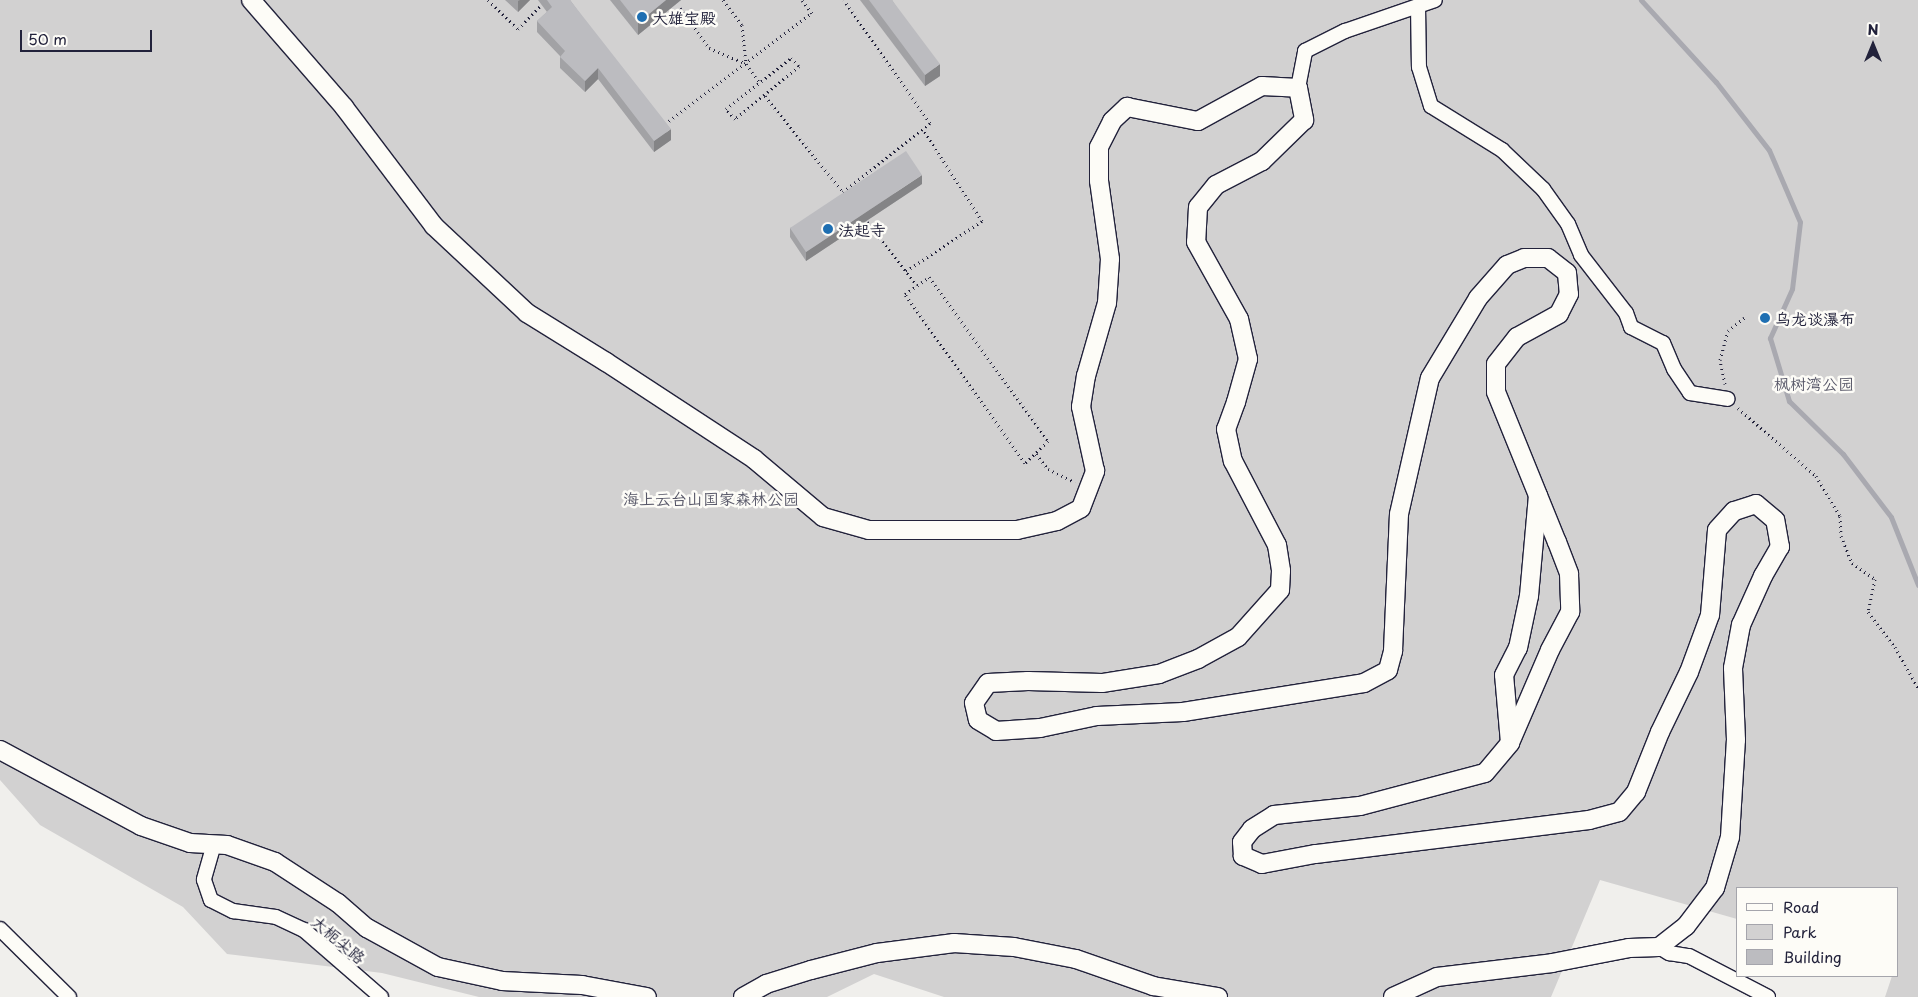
<!DOCTYPE html>
<meta charset="utf-8">
<style>
body{margin:0}
#map{position:relative;width:1918px;height:997px;overflow:hidden;background:#f0efec;font-family:"Playpen Sans","LXGW WenKai TC",sans-serif}
div>[style]{position:absolute}
.green>*{inset:0;background:#d2d1d1}
.stream>*{height:5px;margin:-2.5px;padding:0 2.5px;transform-origin:2.5px;border-radius:2.5px;background:#a9a9b0}
.path>*{height:3px;margin-top:-1.5px;transform-origin:0;background:repeating-linear-gradient(90deg,#22223b 0 1px,transparent 0 5px)}
.roads{filter:drop-shadow(1px 0 #22223b) drop-shadow(-1px 0 #22223b) drop-shadow(0 1px #22223b) drop-shadow(0 -1px #22223b)}
.minor>*{height:14px;margin:-7px;padding:0 7px;transform-origin:7px;border-radius:7px;background:#fdfcf7}
.tertiary>*{height:18px;margin:-9px;padding:0 9px;transform-origin:9px;border-radius:9px;background:#fdfcf7}
.wall>*{inset:0;background:#a2a2a5}
.shaded-wall>*{inset:0;background:#848486}
.building>*{inset:0;background:#bcbcc0}
.dots>*{width:14px;height:14px;translate:-50% -50%;box-sizing:border-box;border:2px solid #fdfcf7;border-radius:50%}
span{translate:-50% -50%;white-space:nowrap;text-align:center;line-height:1.15;-webkit-text-stroke:5px #fdfcf7;paint-order:stroke}
.poi-label{font-size:16px;color:#22223b}
.left{translate:0 -50%;text-align:left}
.park-label{font-size:16px;color:#575768}
.street-label{font-size:16px;color:#22223b}
.legend{position:absolute;left:1736px;top:887px;width:162px;height:90px;box-sizing:border-box;background:#fdfcf7;border:1px solid #a5a5ac;margin:0;padding:6px 9px;list-style:none;font-size:15px;color:#22223b}
.legend li{display:flex;align-items:center;gap:10px;height:25px}
.legend b{width:25px;border:1px solid #a5a5ac}
.north{position:absolute;left:1848px;top:20px;width:50px;height:50px;-webkit-text-stroke:4px #fdfcf7;paint-order:stroke;rotate:0deg;font-size:14px;font-weight:700;line-height:20px;text-align:center;color:#22223b}
.north::after{content:'';display:block;margin:auto;width:18px;height:22px;background:#22223b;clip-path:polygon(50% 0,100% 100%,50% 72%,0 100%)}
.scale{position:absolute;left:20px;top:30px;width:132px;height:22px;box-sizing:border-box;border:2px solid #22223b;border-top:0;padding-left:6px;font-size:15px;line-height:18px;white-space:nowrap;color:#22223b;-webkit-text-stroke:4px #fdfcf7;paint-order:stroke}
</style>
<div id="map">
<div class="green">
<div style="clip-path:polygon(0 0,1918px 0,1918px 997px,1885px 997px,1892px 976px,1897px 976px,1897px 888px,1737px 888px,1737px 919px,1600px 880px,1551px 997px,944px 997px,874px 974px,827px 997px,479px 997px,382px 973px,227px 954px,183px 907px,40px 825px,0 780px)"></div>
</div>
<div class="stream">
<div style="left:1641px;top:0;width:111px;rotate:47.6deg"></div>
<div style="left:1716px;top:82px;width:86px;rotate:52.1deg"></div>
<div style="left:1769px;top:150px;width:78px;rotate:66.7deg"></div>
<div style="left:1800px;top:222px;width:67px;rotate:96.8deg"></div>
<div style="left:1792px;top:289px;width:54px;rotate:114.2deg"></div>
<div style="left:1770px;top:338px;width:66px;rotate:73.2deg"></div>
<div style="left:1789px;top:401px;width:76px;rotate:44.5deg"></div>
<div style="left:1843px;top:454px;width:79px;rotate:52.7deg"></div>
<div style="left:1891px;top:517px;width:73px;rotate:68.3deg"></div>
</div>
<div class="path">
<div style="left:488px;top:0;width:42px;rotate:44deg"></div>
<div style="left:518px;top:29px;width:40px;rotate:-46deg"></div>
<div style="left:723px;top:0;width:31px;rotate:53deg"></div>
<div style="left:742px;top:25px;width:39px;rotate:84deg"></div>
<div style="left:746px;top:64px;width:22px;rotate:54deg"></div>
<div style="left:680px;top:8px;width:49px;rotate:54.1deg"></div>
<div style="left:709px;top:48px;width:39px;rotate:23deg"></div>
<div style="left:791px;top:58px;width:11px;rotate:45deg"></div>
<div style="left:799px;top:66px;width:83px;rotate:140.4deg"></div>
<div style="left:735px;top:119px;width:13px;rotate:-132deg"></div>
<div style="left:726px;top:109px;width:83px;rotate:-38.1deg"></div>
<div style="left:765px;top:96px;width:124px;rotate:50.9deg"></div>
<div style="left:843px;top:192px;width:111px;rotate:-38.4deg"></div>
<div style="left:930px;top:123px;width:150px;rotate:-125deg"></div>
<div style="left:665px;top:124px;width:184px;rotate:-37.1deg"></div>
<div style="left:812px;top:13px;width:16px;rotate:-128deg"></div>
<div style="left:864px;top:218px;width:85px;rotate:51.7deg"></div>
<div style="left:906px;top:271px;width:91px;rotate:-33.3deg"></div>
<div style="left:982px;top:221px;width:109px;rotate:-122.7deg"></div>
<div style="left:929px;top:277px;width:203px;rotate:54deg"></div>
<div style="left:1048px;top:441px;width:32px;rotate:136deg"></div>
<div style="left:1025px;top:463px;width:207px;rotate:-125.4deg"></div>
<div style="left:905px;top:294px;width:29px;rotate:-35deg"></div>
<div style="left:1725px;top:384px;width:25px;rotate:-102deg"></div>
<div style="left:1720px;top:360px;width:30px;rotate:-75deg"></div>
<div style="left:1728px;top:331px;width:21px;rotate:-39deg"></div>
<div style="left:1738px;top:408px;width:103px;rotate:41.1deg"></div>
<div style="left:1816px;top:476px;width:47px;rotate:59deg"></div>
<div style="left:1840px;top:516px;width:20px;rotate:87deg"></div>
<div style="left:1841px;top:536px;width:29px;rotate:68deg"></div>
<div style="left:1852px;top:563px;width:28px;rotate:35deg"></div>
<div style="left:1875px;top:579px;width:34px;rotate:102deg"></div>
<div style="left:1868px;top:612px;width:44px;rotate:52.4deg"></div>
<div style="left:1895px;top:647px;width:47px;rotate:60.7deg"></div>
<div style="left:1036px;top:454px;width:19px;rotate:51deg"></div>
<div style="left:1048px;top:469px;width:30px;rotate:26deg"></div>
</div>
<div class="roads">
<div class="minor">
<div style="left:1418px;top:6px;width:61px;rotate:89.1deg"></div>
<div style="left:1419px;top:67px;width:41px;rotate:72.9deg"></div>
<div style="left:1431px;top:106px;width:84px;rotate:31.8deg"></div>
<div style="left:1502px;top:150px;width:57px;rotate:43.6deg"></div>
<div style="left:1543px;top:189px;width:43px;rotate:54.5deg"></div>
<div style="left:1568px;top:224px;width:34px;rotate:67deg"></div>
<div style="left:1581px;top:255px;width:73px;rotate:52.2deg"></div>
<div style="left:1626px;top:313px;width:15px;rotate:70deg"></div>
<div style="left:1631px;top:327px;width:36px;rotate:27deg"></div>
<div style="left:1663px;top:343px;width:28px;rotate:67deg"></div>
<div style="left:1674px;top:369px;width:29px;rotate:56deg"></div>
<div style="left:1690px;top:393px;width:38px;rotate:9deg"></div>
<div style="left:1298px;top:88px;width:38px;rotate:-79deg"></div>
<div style="left:1305px;top:51px;width:45px;rotate:-26.6deg"></div>
<div style="left:1345px;top:31px;width:95px;rotate:-19deg"></div>
<div style="left:214px;top:844px;width:37px;rotate:106deg"></div>
<div style="left:204px;top:880px;width:21px;rotate:71deg"></div>
<div style="left:211px;top:900px;width:25px;rotate:27deg"></div>
<div style="left:233px;top:911px;width:43px;rotate:7.9deg"></div>
<div style="left:276px;top:917px;width:31px;rotate:25deg"></div>
<div style="left:304px;top:930px;width:102px;rotate:41deg"></div>
<div style="left:0;top:929px;width:97px;rotate:44.6deg"></div>
<div style="left:1659px;top:947px;width:12px;rotate:31deg"></div>
<div style="left:1669px;top:953px;width:20px;rotate:9deg"></div>
<div style="left:1689px;top:956px;width:89px;rotate:27.4deg"></div>
</div>
<div class="tertiary">
<div style="left:251px;top:0;width:142px;rotate:49deg"></div>
<div style="left:344px;top:107px;width:149px;rotate:52.9deg"></div>
<div style="left:434px;top:226px;width:127px;rotate:43.1deg"></div>
<div style="left:527px;top:313px;width:93px;rotate:31.8deg"></div>
<div style="left:606px;top:362px;width:177px;rotate:33.2deg"></div>
<div style="left:754px;top:459px;width:90px;rotate:40deg"></div>
<div style="left:823px;top:517px;width:48px;rotate:15.8deg"></div>
<div style="left:869px;top:530px;width:148px"></div>
<div style="left:1017px;top:530px;width:41px;rotate:-12.7deg"></div>
<div style="left:1057px;top:521px;width:27px;rotate:-28deg"></div>
<div style="left:1081px;top:508px;width:40px;rotate:-69deg"></div>
<div style="left:1095px;top:471px;width:66px;rotate:-102.3deg"></div>
<div style="left:1081px;top:407px;width:31px;rotate:-81deg"></div>
<div style="left:1086px;top:376px;width:76px;rotate:-74deg"></div>
<div style="left:1107px;top:303px;width:44px;rotate:-86.1deg"></div>
<div style="left:1110px;top:259px;width:79px;rotate:-98deg"></div>
<div style="left:1099px;top:181px;width:34px;rotate:-90deg"></div>
<div style="left:1099px;top:147px;width:29px;rotate:-63deg"></div>
<div style="left:1112px;top:121px;width:21px;rotate:-43deg"></div>
<div style="left:1127px;top:107px;width:72px;rotate:11.2deg"></div>
<div style="left:1198px;top:121px;width:73px;rotate:-28.7deg"></div>
<div style="left:1262px;top:86px;width:36px;rotate:3deg"></div>
<div style="left:1298px;top:88px;width:33px;rotate:79deg"></div>
<div style="left:1304px;top:120px;width:59px;rotate:135.7deg"></div>
<div style="left:1262px;top:161px;width:52px;rotate:152.4deg"></div>
<div style="left:1216px;top:185px;width:28px;rotate:129deg"></div>
<div style="left:1198px;top:207px;width:35px;rotate:93deg"></div>
<div style="left:1196px;top:242px;width:88px;rotate:60.8deg"></div>
<div style="left:1239px;top:319px;width:41px;rotate:77.3deg"></div>
<div style="left:1248px;top:359px;width:45px;rotate:105.6deg"></div>
<div style="left:1236px;top:402px;width:29px;rotate:110deg"></div>
<div style="left:1226px;top:429px;width:33px;rotate:78deg"></div>
<div style="left:1233px;top:461px;width:95px;rotate:62.4deg"></div>
<div style="left:1277px;top:545px;width:26px;rotate:81deg"></div>
<div style="left:1281px;top:571px;width:19px;rotate:93deg"></div>
<div style="left:1280px;top:590px;width:63px;rotate:131.8deg"></div>
<div style="left:1238px;top:637px;width:46px;rotate:151.2deg"></div>
<div style="left:1198px;top:659px;width:42px;rotate:159deg"></div>
<div style="left:1159px;top:674px;width:58px;rotate:171deg"></div>
<div style="left:1102px;top:683px;width:74px;rotate:-178.5deg"></div>
<div style="left:1028px;top:681px;width:40px;rotate:177.1deg"></div>
<div style="left:988px;top:683px;width:24px;rotate:125deg"></div>
<div style="left:974px;top:703px;width:17px;rotate:77deg"></div>
<div style="left:978px;top:720px;width:21px;rotate:31deg"></div>
<div style="left:996px;top:731px;width:44px;rotate:-3.9deg"></div>
<div style="left:1040px;top:728px;width:58px;rotate:-11.9deg"></div>
<div style="left:1097px;top:716px;width:86px;rotate:-2.7deg"></div>
<div style="left:1183px;top:712px;width:183px;rotate:-9.1deg"></div>
<div style="left:1364px;top:683px;width:27px;rotate:-28deg"></div>
<div style="left:1388px;top:670px;width:20px;rotate:-75deg"></div>
<div style="left:1393px;top:651px;width:137px;rotate:-87.5deg"></div>
<div style="left:1399px;top:514px;width:139px;rotate:-77.2deg"></div>
<div style="left:1430px;top:378px;width:93px;rotate:-59deg"></div>
<div style="left:1478px;top:298px;width:44px;rotate:-48.7deg"></div>
<div style="left:1507px;top:265px;width:18px;rotate:-22deg"></div>
<div style="left:1524px;top:258px;width:24px"></div>
<div style="left:1548px;top:258px;width:24px;rotate:38deg"></div>
<div style="left:1567px;top:273px;width:21px;rotate:85deg"></div>
<div style="left:1569px;top:294px;width:22px;rotate:117deg"></div>
<div style="left:1559px;top:314px;width:48px;rotate:151.3deg"></div>
<div style="left:1517px;top:337px;width:34px;rotate:128deg"></div>
<div style="left:1496px;top:364px;width:28px;rotate:90deg"></div>
<div style="left:1496px;top:392px;width:162px;rotate:67.9deg"></div>
<div style="left:1557px;top:542px;width:34px;rotate:69deg"></div>
<div style="left:1569px;top:574px;width:38px;rotate:88deg"></div>
<div style="left:1570px;top:612px;width:43px;rotate:117.8deg"></div>
<div style="left:1550px;top:650px;width:101px;rotate:113.3deg"></div>
<div style="left:1510px;top:743px;width:68px;rotate:-95deg"></div>
<div style="left:1504px;top:675px;width:30px;rotate:-63deg"></div>
<div style="left:1518px;top:648px;width:53px;rotate:-78.1deg"></div>
<div style="left:1529px;top:596px;width:101px;rotate:-84.9deg"></div>
<div style="left:0;top:750px;width:160px;rotate:28.3deg"></div>
<div style="left:141px;top:826px;width:52px;rotate:19.1deg"></div>
<div style="left:190px;top:843px;width:37px;rotate:3deg"></div>
<div style="left:227px;top:845px;width:51px;rotate:19.5deg"></div>
<div style="left:275px;top:862px;width:75px;rotate:33.1deg"></div>
<div style="left:338px;top:903px;width:38px;rotate:41deg"></div>
<div style="left:367px;top:928px;width:81px;rotate:28.8deg"></div>
<div style="left:438px;top:967px;width:66px;rotate:12.3deg"></div>
<div style="left:502px;top:981px;width:80px;rotate:2.9deg"></div>
<div style="left:582px;top:985px;width:66px;rotate:10.5deg"></div>
<div style="left:743px;top:997px;width:26px;rotate:-29deg"></div>
<div style="left:766px;top:984px;width:47px;rotate:-17.3deg"></div>
<div style="left:811px;top:970px;width:68px;rotate:-14.4deg"></div>
<div style="left:877px;top:953px;width:78px;rotate:-7.4deg"></div>
<div style="left:954px;top:943px;width:60px;rotate:3.8deg"></div>
<div style="left:1014px;top:947px;width:63px;rotate:11deg"></div>
<div style="left:1076px;top:959px;width:82px;rotate:19.3deg"></div>
<div style="left:1153px;top:986px;width:66px;rotate:9.6deg"></div>
<div style="left:1393px;top:997px;width:48px;rotate:-24.4deg"></div>
<div style="left:1437px;top:977px;width:116px;rotate:-6.9deg"></div>
<div style="left:1552px;top:963px;width:78px;rotate:-11deg"></div>
<div style="left:1629px;top:948px;width:30px;rotate:-2deg"></div>
<div style="left:1659px;top:947px;width:34px;rotate:-38deg"></div>
<div style="left:1686px;top:926px;width:48px;rotate:-52.7deg"></div>
<div style="left:1715px;top:888px;width:53px;rotate:-73.6deg"></div>
<div style="left:1730px;top:837px;width:97px;rotate:-86.5deg"></div>
<div style="left:1736px;top:740px;width:72px;rotate:-92.4deg"></div>
<div style="left:1733px;top:668px;width:44px;rotate:-79.5deg"></div>
<div style="left:1741px;top:625px;width:54px;rotate:-65.8deg"></div>
<div style="left:1763px;top:576px;width:34px;rotate:-60deg"></div>
<div style="left:1780px;top:547px;width:27px;rotate:-100deg"></div>
<div style="left:1775px;top:520px;width:25px;rotate:-140deg"></div>
<div style="left:1756px;top:504px;width:23px;rotate:162deg"></div>
<div style="left:1734px;top:511px;width:25px;rotate:132deg"></div>
<div style="left:1717px;top:530px;width:85px;rotate:94.7deg"></div>
<div style="left:1710px;top:615px;width:61px;rotate:110.2deg"></div>
<div style="left:1689px;top:672px;width:67px;rotate:115.8deg"></div>
<div style="left:1660px;top:732px;width:65px;rotate:111.8deg"></div>
<div style="left:1636px;top:792px;width:26px;rotate:130deg"></div>
<div style="left:1619px;top:812px;width:31px;rotate:165deg"></div>
<div style="left:1589px;top:820px;width:276px;rotate:172.9deg"></div>
<div style="left:1315px;top:854px;width:54px;rotate:169.3deg"></div>
<div style="left:1262px;top:864px;width:21px;rotate:-157deg"></div>
<div style="left:1243px;top:856px;width:14px;rotate:-94deg"></div>
<div style="left:1242px;top:842px;width:16px;rotate:-52deg"></div>
<div style="left:1252px;top:829px;width:26px;rotate:-32deg"></div>
<div style="left:1274px;top:815px;width:86px;rotate:-6deg"></div>
<div style="left:1360px;top:806px;width:129px;rotate:-14.8deg"></div>
<div style="left:1485px;top:773px;width:39px;rotate:-50deg"></div>
</div>
</div>
<div class="wall">
<div style="clip-path:polygon(505px 0,530px 0,518px 12px)"></div>
<div style="clip-path:polygon(538px 0,570px 0,671px 140px,654px 152px,598px 79px,585px 92px,560px 68px,560px 56px,537px 32px,537px 21px,547px 12px)"></div>
<div style="clip-path:polygon(610px 0,681px 0,638px 35px)"></div>
<div style="clip-path:polygon(860px 0,892px 0,940px 76px,925px 86px)"></div>
<div style="clip-path:polygon(922px 184px,806px 261px,790px 237px,790px 228px)"></div>
</div>
<div class="shaded-wall">
<div style="clip-path:polygon(520px 0,530px 0,518px 12px,518px 1px)"></div>
<div style="clip-path:polygon(666px 0,681px 0,638px 35px,638px 23px)"></div>
<div style="clip-path:polygon(940px 64px,940px 76px,925px 86px,925px 75px)"></div>
<div style="clip-path:polygon(598px 68px,598px 79px,585px 92px,585px 81px)"></div>
<div style="clip-path:polygon(671px 129px,671px 140px,654px 152px,654px 141px)"></div>
<div style="clip-path:polygon(922px 175px,922px 184px,806px 261px,806px 252px)"></div>
</div>
<div class="building">
<div style="clip-path:polygon(547px 0,570px 0,671px 129px,654px 141px,598px 68px,585px 81px,560px 57px,565px 51px,537px 21px,552px 7px)"></div>
<div style="clip-path:polygon(620px 0,666px 0,638px 23px)"></div>
<div style="clip-path:polygon(869px 0,892px 0,940px 64px,925px 75px)"></div>
<div style="clip-path:polygon(906px 151px,922px 175px,806px 252px,790px 228px)"></div>
</div>
<div class="dots">
<div style="left:642px;top:17px;background:#1f6fb2"></div>
<div style="left:828px;top:229px;background:#1f6fb2"></div>
<div style="left:1765px;top:318px;background:#1f6fb2"></div>
</div>
<div class="poi-label">
<span class="left" style="left:652px;top:17px">大雄宝殿</span>
<span class="left" style="left:838px;top:229px">法起寺</span>
<span class="left" style="left:1775px;top:318px">乌龙谈瀑布</span>
</div>
<div class="park-label">
<span style="left:1814px;top:383px">枫树湾公园</span>
<span style="left:711px;top:498px">海上云台山国家森林公园</span>
</div>
<div class="street-label">
<span style="left:339px;top:939px;rotate:40deg">大枙尖路</span>
</div>
<ul class="legend">
<li><b style="height:6px;background:#fdfcf7"></b>Road</li>
<li><b style="height:14px;background:#d2d1d1"></b>Park</li>
<li><b style="height:14px;background:#bcbcc0"></b>Building</li>
</ul>
<div class="north">N</div>
<div class="scale">50 m</div>
</div>
